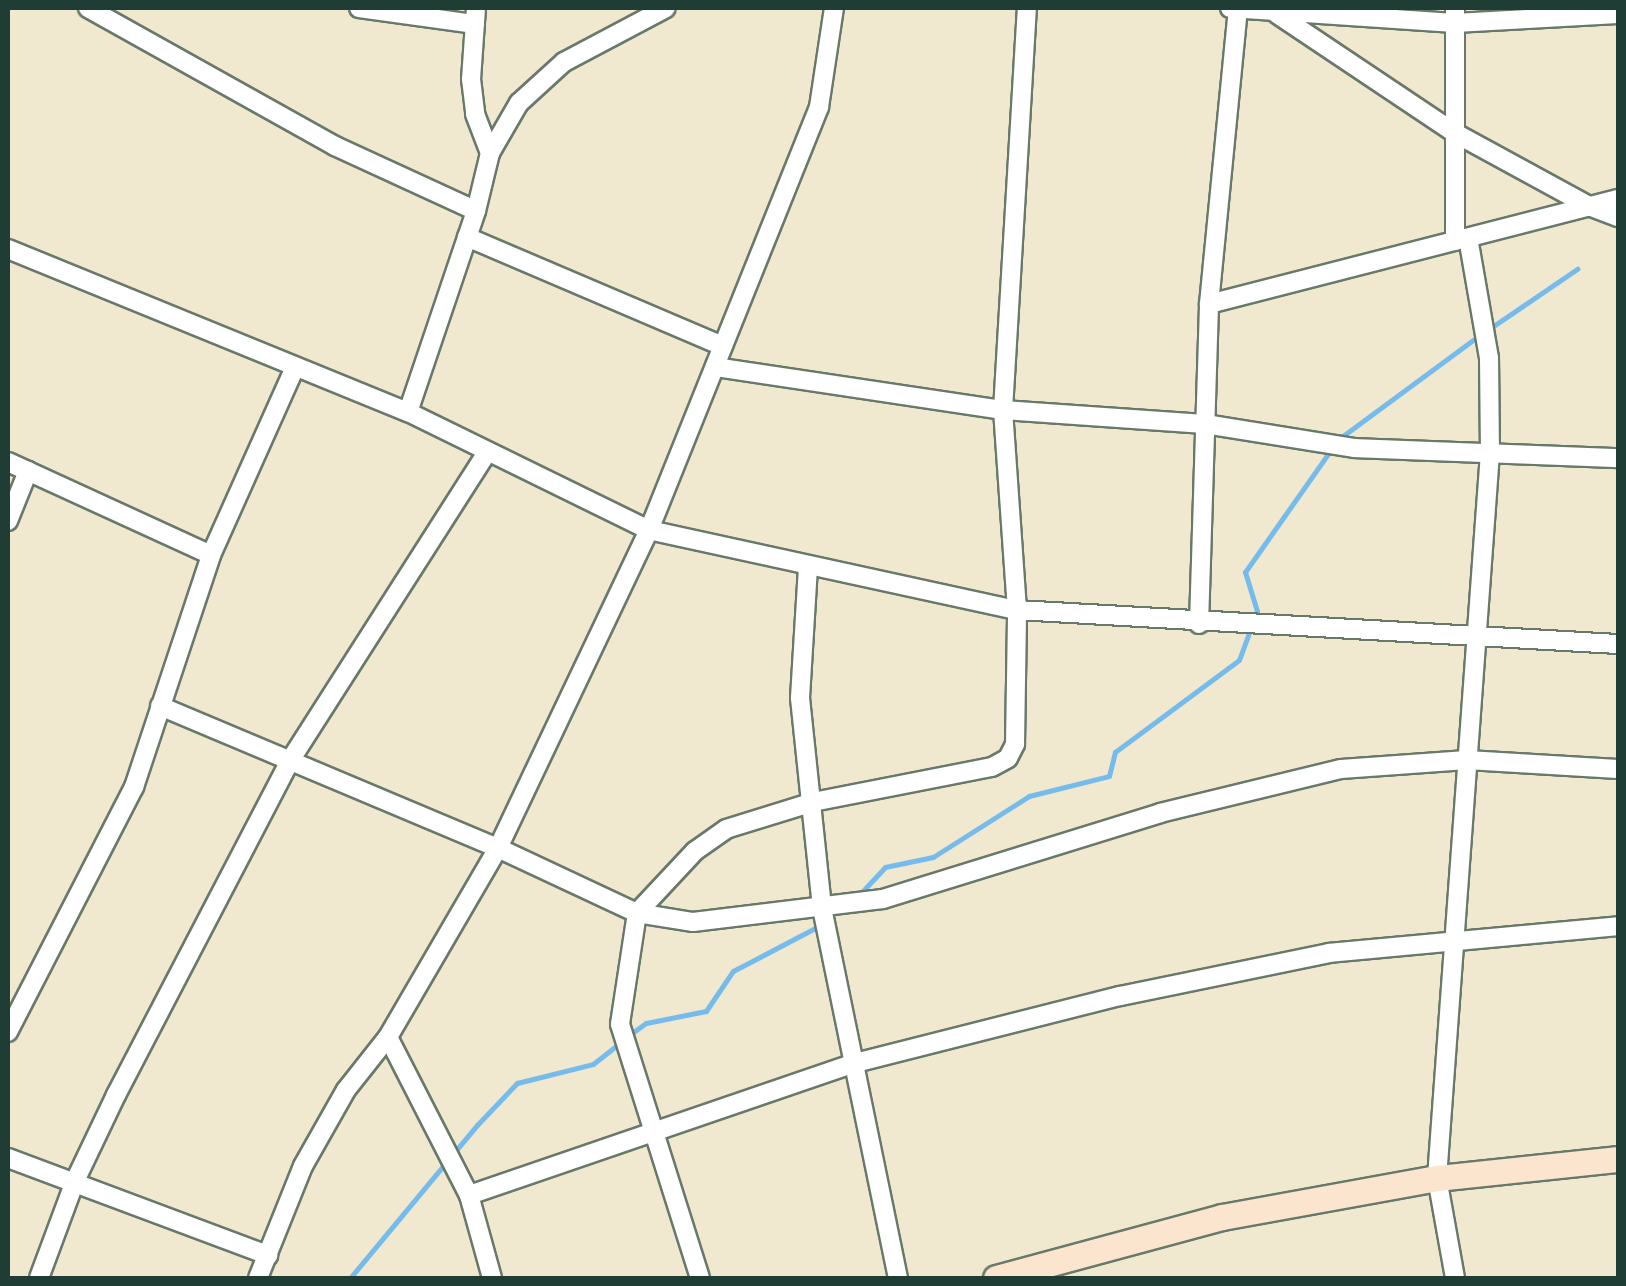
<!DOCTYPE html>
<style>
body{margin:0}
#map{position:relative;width:1626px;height:1286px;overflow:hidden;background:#f0e8cf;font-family:"Libre Caslon Text",serif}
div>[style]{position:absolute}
.stream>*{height:5px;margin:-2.5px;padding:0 2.5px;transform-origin:2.5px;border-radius:2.5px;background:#75bbec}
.roads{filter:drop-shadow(2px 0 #68796a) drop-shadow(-2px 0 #68796a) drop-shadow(0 2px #68796a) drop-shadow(0 -2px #68796a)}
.street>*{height:18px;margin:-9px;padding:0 9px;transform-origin:9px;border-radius:9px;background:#fff}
.secondary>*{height:25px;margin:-12.5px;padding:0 12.5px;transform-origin:12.5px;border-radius:12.5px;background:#fce5cf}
span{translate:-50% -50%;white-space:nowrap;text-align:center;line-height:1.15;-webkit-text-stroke:9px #f7f3e8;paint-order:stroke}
.frame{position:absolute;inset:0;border:10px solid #1f3d34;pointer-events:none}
</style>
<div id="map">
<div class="stream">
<div style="left:1489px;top:329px;width:107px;rotate:-34.3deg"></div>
<div style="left:1336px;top:441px;width:179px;rotate:-36.4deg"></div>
<div style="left:859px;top:895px;width:38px;rotate:-47deg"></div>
<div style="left:885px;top:867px;width:49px;rotate:-11.8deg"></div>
<div style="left:933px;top:857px;width:114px;rotate:-32.4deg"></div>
<div style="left:1029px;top:796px;width:82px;rotate:-14deg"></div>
<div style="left:1109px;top:776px;width:25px;rotate:-76deg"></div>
<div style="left:1115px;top:752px;width:154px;rotate:-36.6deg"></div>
<div style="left:1239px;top:660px;width:52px;rotate:-69.8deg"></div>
<div style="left:1257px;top:611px;width:41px;rotate:-107.1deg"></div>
<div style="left:1245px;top:572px;width:148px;rotate:-54.9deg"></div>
<div style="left:628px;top:1036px;width:22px;rotate:-36deg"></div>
<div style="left:646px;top:1023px;width:61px;rotate:-11.3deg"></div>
<div style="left:706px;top:1011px;width:48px;rotate:-56deg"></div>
<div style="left:733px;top:971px;width:97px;rotate:-27.6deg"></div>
<div style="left:350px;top:1278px;width:199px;rotate:-50.3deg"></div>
<div style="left:477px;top:1125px;width:58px;rotate:-46.4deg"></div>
<div style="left:517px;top:1083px;width:78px;rotate:-14deg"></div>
<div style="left:593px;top:1064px;width:34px;rotate:-38deg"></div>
</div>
<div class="roads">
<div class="street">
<div style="left:88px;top:8px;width:283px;rotate:29.2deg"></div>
<div style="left:335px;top:146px;width:155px;rotate:24.7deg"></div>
<div style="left:359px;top:8px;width:117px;rotate:7.9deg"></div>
<div style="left:476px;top:8px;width:71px;rotate:94deg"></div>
<div style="left:471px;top:79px;width:35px;rotate:83deg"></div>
<div style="left:475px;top:114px;width:42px;rotate:69deg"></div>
<div style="left:1230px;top:8px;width:225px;rotate:3.8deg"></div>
<div style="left:1455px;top:23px;width:163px;rotate:-3.2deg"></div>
<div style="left:1277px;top:14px;width:214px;rotate:33.8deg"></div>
<div style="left:1455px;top:133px;width:153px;rotate:28.6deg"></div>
<div style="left:1589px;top:206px;width:31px;rotate:21deg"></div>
<div style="left:467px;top:237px;width:278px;rotate:23.1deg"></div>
<div style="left:1455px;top:241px;width:233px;rotate:-90deg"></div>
<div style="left:8px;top:249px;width:432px;rotate:22.2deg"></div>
<div style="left:408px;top:412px;width:268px;rotate:26.1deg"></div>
<div style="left:649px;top:530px;width:377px;rotate:12.3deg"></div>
<div style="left:1017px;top:610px;width:602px;rotate:3.24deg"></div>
<div style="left:1209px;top:304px;width:422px;rotate:-14.4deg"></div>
<div style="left:715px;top:367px;width:291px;rotate:8.5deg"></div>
<div style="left:1003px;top:410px;width:202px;rotate:4deg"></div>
<div style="left:1205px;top:424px;width:152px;rotate:9.1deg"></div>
<div style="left:1355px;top:448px;width:263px;rotate:2.2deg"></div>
<div style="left:408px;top:412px;width:212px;rotate:-71.3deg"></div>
<div style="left:476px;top:211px;width:60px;rotate:-76.4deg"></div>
<div style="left:490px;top:153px;width:58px;rotate:-59.9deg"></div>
<div style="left:519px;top:103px;width:61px;rotate:-42.3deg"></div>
<div style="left:564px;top:62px;width:115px;rotate:-27.9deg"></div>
<div style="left:8px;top:462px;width:223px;rotate:24.6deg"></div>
<div style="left:8px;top:521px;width:54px;rotate:-68.2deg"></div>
<div style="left:808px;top:567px;width:131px;rotate:93.5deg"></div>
<div style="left:800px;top:698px;width:211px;rotate:84deg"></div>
<div style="left:822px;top:908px;width:378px;rotate:78.4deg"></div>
<div style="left:1199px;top:624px;width:320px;rotate:-88.2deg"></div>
<div style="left:1209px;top:304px;width:297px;rotate:-84.4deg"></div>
<div style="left:160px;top:706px;width:367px;rotate:22.8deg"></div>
<div style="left:498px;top:848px;width:153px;rotate:25.1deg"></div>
<div style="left:637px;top:913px;width:57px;rotate:9.1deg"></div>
<div style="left:693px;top:922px;width:191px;rotate:-6.9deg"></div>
<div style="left:883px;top:899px;width:290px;rotate:-17.2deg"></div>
<div style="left:1160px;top:813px;width:186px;rotate:-13.7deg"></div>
<div style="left:1341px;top:769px;width:126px;rotate:-4.1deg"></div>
<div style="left:1467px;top:760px;width:151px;rotate:3.4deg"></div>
<div style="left:8px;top:1032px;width:276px;rotate:-62.8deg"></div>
<div style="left:134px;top:787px;width:244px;rotate:-71.6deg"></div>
<div style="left:211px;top:555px;width:206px;rotate:-65.9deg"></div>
<div style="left:388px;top:1037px;width:178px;rotate:62.9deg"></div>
<div style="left:469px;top:1195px;width:86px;rotate:74.5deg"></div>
<div style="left:8px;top:1158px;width:278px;rotate:20.5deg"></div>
<div style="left:469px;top:1195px;width:408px;rotate:-18.9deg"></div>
<div style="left:855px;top:1063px;width:273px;rotate:-14.2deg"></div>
<div style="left:1120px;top:996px;width:213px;rotate:-11.6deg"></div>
<div style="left:1329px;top:953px;width:290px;rotate:-5.3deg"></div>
<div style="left:39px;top:1278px;width:103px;rotate:-69.6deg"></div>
<div style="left:75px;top:1181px;width:95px;rotate:-64.5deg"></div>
<div style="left:116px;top:1095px;width:379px;rotate:-62.5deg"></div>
<div style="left:291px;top:759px;width:362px;rotate:-57.4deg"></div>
<div style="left:258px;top:1278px;width:121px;rotate:-68.1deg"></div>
<div style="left:303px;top:1166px;width:87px;rotate:-60.5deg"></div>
<div style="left:346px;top:1090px;width:68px;rotate:-51.6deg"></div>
<div style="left:388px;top:1037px;width:219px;rotate:-59.8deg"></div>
<div style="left:498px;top:848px;width:352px;rotate:-64.6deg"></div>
<div style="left:649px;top:530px;width:456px;rotate:-68.1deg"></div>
<div style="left:819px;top:107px;width:100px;rotate:-81.4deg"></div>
<div style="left:700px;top:1278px;width:266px;rotate:-107.5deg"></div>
<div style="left:620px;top:1024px;width:112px;rotate:-81.3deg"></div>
<div style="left:637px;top:913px;width:85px;rotate:-46.9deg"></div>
<div style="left:695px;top:851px;width:38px;rotate:-35deg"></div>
<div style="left:726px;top:829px;width:91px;rotate:-17.2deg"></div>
<div style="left:813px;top:802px;width:182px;rotate:-11.1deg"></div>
<div style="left:992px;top:767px;width:18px;rotate:-29deg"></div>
<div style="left:1008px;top:758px;width:16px;rotate:-63deg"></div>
<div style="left:1015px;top:744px;width:134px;rotate:-89.1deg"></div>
<div style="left:1017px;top:610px;width:200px;rotate:-94deg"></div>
<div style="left:1003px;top:410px;width:403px;rotate:-86.6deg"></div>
<div style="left:1455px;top:1278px;width:102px;rotate:-100.2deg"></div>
<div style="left:1437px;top:1178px;width:727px;rotate:-85.82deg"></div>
<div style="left:1490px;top:453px;width:95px;rotate:-90.6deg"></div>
<div style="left:1489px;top:358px;width:122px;rotate:-99.9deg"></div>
</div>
<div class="secondary">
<div style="left:996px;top:1278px;width:234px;rotate:-15.1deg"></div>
<div style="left:1222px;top:1217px;width:219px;rotate:-10.3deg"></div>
<div style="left:1437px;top:1178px;width:182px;rotate:-6deg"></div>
</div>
</div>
<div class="frame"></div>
</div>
